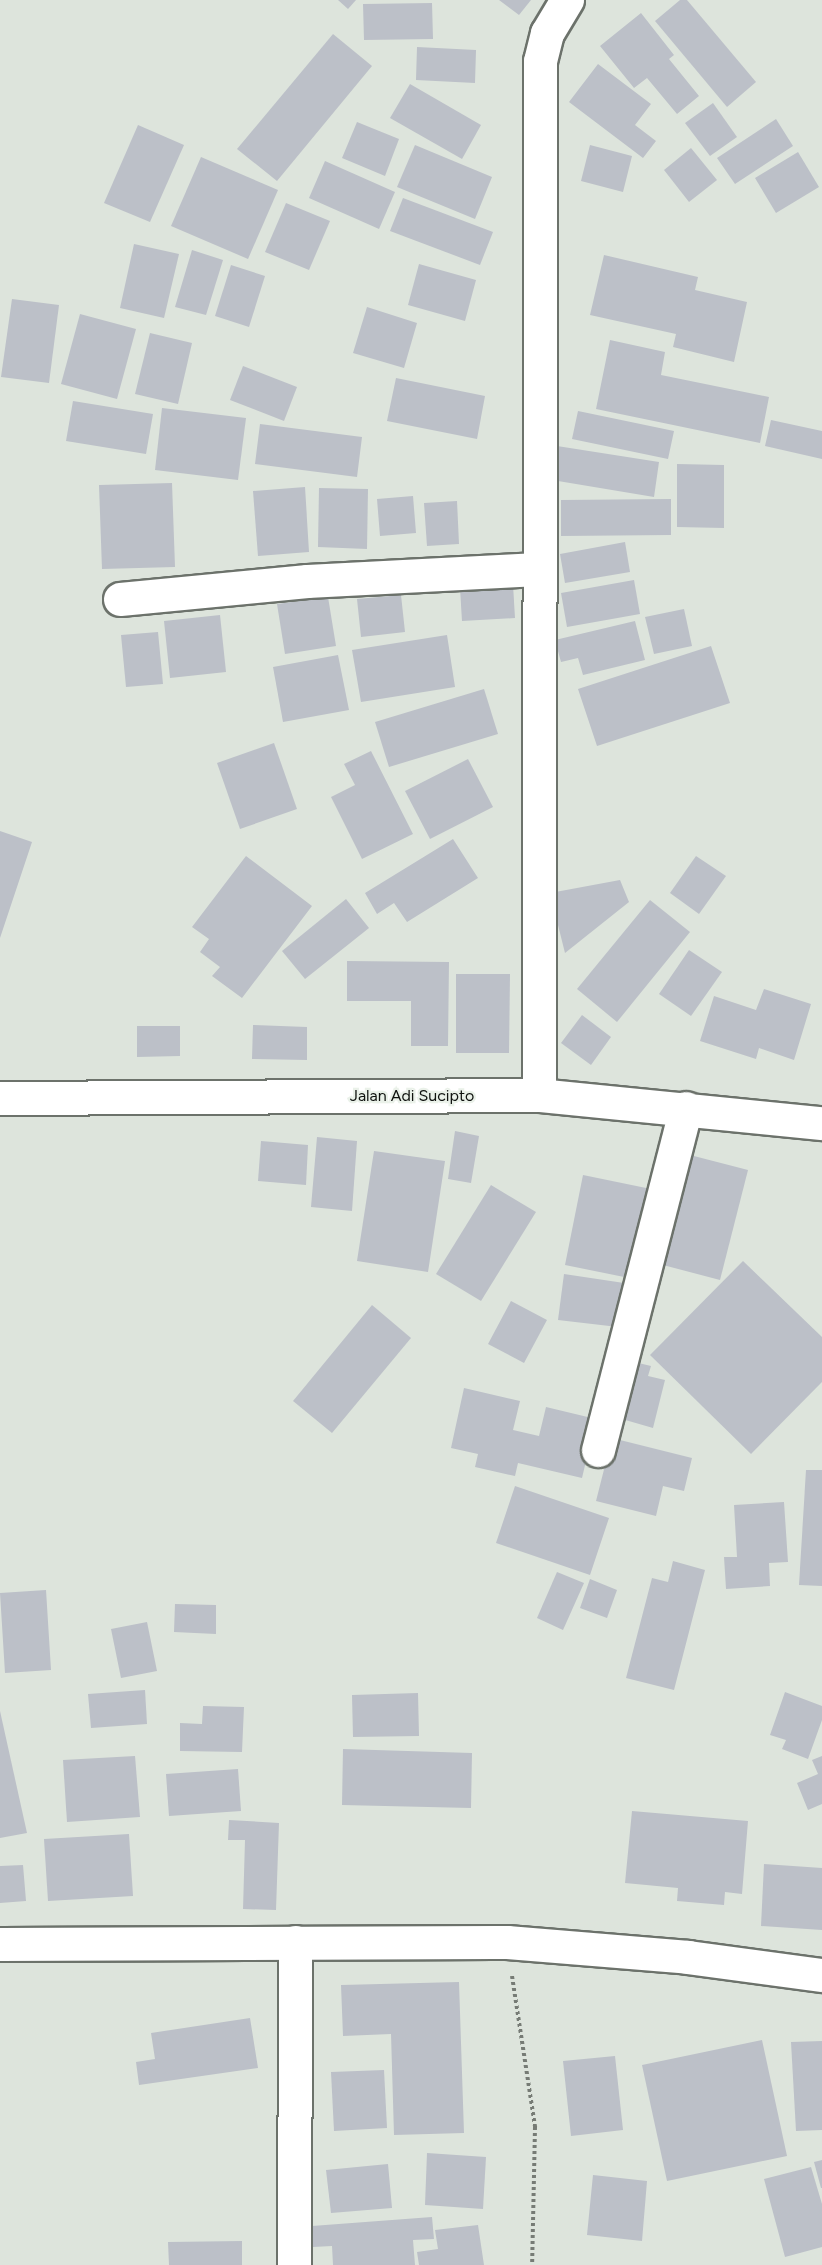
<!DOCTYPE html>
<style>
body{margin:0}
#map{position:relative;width:822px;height:2265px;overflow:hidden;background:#dde4dc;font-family:Figtree,sans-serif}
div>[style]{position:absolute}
.building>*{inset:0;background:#bcc0c8}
.path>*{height:4px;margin-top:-2px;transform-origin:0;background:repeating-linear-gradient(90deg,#767b75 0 3px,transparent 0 6px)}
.roads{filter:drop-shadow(2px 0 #6c726b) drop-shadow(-2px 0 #6c726b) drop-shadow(0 2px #6c726b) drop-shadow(0 -2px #6c726b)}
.minor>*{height:33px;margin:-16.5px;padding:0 16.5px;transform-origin:16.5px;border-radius:16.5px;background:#fff}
span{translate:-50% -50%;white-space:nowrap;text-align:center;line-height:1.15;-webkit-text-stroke:4.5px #eaf1e9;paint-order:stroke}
.street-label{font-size:16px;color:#0f120f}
</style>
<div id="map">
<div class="building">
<div style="clip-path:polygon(338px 0,356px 0,348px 9px)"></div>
<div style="clip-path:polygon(499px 0,531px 0,519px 15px)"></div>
<div style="clip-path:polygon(680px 0,687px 0,756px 82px,727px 107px,655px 21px)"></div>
<div style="clip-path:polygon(432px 3px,433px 39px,364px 40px,363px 4px)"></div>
<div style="clip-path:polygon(641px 13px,674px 55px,669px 59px,699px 96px,677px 114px,647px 78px,634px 88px,600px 46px)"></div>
<div style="clip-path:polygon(333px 34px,372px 66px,277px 181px,237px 149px)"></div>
<div style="clip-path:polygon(417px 47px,476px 50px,475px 83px,416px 80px)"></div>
<div style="clip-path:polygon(598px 64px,651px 104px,635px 125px,656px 141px,643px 158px,569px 102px)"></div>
<div style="clip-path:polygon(410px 84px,481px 125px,462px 159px,390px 118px)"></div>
<div style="clip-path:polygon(713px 103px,737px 137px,710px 156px,685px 123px)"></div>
<div style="clip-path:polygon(776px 119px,793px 146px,735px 184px,717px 158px)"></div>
<div style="clip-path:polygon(357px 122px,399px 139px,385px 176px,342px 158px)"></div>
<div style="clip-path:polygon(138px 125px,184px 145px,150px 222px,104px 203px)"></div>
<div style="clip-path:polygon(415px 145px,492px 177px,475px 219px,397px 187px)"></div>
<div style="clip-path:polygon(590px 145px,632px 156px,623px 192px,581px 181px)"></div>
<div style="clip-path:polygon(691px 148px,717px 180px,689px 202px,664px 170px)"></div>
<div style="clip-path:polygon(798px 152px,819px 187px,776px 213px,755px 178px)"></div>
<div style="clip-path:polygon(201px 157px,278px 190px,248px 259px,171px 226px)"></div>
<div style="clip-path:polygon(325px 161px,395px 192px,379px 229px,309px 198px)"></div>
<div style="clip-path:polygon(403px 198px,493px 232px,480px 265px,390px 231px)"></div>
<div style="clip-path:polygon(286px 203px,330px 221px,309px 270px,265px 252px)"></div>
<div style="clip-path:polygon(134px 244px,179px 254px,164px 318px,120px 308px)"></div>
<div style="clip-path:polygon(192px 250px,223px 260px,206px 315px,175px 307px)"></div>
<div style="clip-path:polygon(604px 255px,698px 277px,695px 290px,747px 302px,734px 362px,673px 347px,676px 334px,590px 315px)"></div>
<div style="clip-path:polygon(419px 264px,476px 280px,465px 321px,408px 305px)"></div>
<div style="clip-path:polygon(231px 265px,265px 276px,249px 327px,215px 316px)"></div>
<div style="clip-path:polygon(12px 299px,59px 305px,49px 383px,1px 377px)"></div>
<div style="clip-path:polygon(367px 307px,417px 323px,404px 368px,353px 353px)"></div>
<div style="clip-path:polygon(80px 314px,136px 329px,117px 399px,61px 384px)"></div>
<div style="clip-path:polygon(150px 333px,192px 343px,178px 404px,135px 394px)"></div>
<div style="clip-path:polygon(610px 340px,665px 352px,661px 375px,769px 397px,760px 443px,596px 409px)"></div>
<div style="clip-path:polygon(243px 366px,297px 387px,284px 421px,230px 400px)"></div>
<div style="clip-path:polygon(396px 378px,485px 396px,477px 439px,387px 421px)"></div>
<div style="clip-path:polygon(73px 401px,153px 414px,146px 454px,66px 441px)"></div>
<div style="clip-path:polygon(162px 408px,246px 418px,238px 480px,155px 470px)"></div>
<div style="clip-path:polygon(578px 411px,674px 431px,668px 459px,572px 439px)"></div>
<div style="clip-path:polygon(771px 420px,822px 431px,822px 459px,765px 446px)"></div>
<div style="clip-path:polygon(260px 424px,362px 437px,357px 477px,255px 464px)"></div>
<div style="clip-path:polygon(557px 446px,659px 462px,654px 497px,552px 480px)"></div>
<div style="clip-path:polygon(677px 464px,724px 465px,724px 528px,677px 527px)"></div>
<div style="clip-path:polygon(172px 483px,175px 567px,102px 569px,99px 485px)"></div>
<div style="clip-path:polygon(305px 487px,309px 552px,258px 556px,253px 491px)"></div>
<div style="clip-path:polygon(319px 488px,368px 489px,367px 549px,318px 547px)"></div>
<div style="clip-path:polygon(413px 496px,416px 533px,380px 536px,377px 499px)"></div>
<div style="clip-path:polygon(671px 499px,671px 535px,561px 536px,561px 500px)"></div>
<div style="clip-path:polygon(457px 501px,459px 544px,427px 546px,424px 503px)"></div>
<div style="clip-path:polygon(625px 542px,630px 572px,565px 583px,560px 554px)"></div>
<div style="clip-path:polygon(634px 580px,640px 614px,567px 627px,561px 593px)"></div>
<div style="clip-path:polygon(513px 585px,515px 618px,462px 621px,460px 588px)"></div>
<div style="clip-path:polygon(401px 595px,405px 632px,361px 637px,357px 599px)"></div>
<div style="clip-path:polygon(328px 597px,336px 646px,285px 654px,277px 604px)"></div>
<div style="clip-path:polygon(684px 609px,692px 646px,654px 654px,645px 617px)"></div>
<div style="clip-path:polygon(220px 615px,226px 672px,170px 678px,164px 621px)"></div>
<div style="clip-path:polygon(635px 621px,645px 660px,583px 675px,578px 658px,561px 662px,555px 640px)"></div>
<div style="clip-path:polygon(158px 632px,163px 684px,126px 687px,121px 635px)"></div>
<div style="clip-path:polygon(447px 635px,455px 687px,361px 702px,352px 650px)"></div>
<div style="clip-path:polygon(711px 646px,730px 703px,597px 746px,578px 689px)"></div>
<div style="clip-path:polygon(338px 655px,349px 710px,283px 722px,273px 667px)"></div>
<div style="clip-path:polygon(484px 689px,498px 734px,389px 767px,375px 722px)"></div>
<div style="clip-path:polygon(274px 743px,297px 809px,240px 829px,217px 763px)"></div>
<div style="clip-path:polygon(371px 751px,413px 834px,362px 859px,331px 797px,355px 785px,344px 764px)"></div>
<div style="clip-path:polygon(468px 759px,493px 807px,430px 839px,405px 791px)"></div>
<div style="clip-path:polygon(0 831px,32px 842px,0 938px)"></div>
<div style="clip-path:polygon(453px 839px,478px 878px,407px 922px,394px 903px,377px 914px,365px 893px)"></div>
<div style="clip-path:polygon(246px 856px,312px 906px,242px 998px,212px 976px,220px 967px,200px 952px,209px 939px,192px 927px)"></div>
<div style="clip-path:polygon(696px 856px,726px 876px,699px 914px,670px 893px)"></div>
<div style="clip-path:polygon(620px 880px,629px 902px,565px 953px,550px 893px)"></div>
<div style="clip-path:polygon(346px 899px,369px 928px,305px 979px,282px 951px)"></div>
<div style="clip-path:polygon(650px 900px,690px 932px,617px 1022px,577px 989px)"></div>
<div style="clip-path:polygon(689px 950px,722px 972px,691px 1016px,659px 994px)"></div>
<div style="clip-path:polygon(347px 961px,449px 962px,448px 1046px,411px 1046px,411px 1001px,347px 1001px)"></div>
<div style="clip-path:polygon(456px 974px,510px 974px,509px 1053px,456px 1053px)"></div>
<div style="clip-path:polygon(764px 989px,811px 1004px,794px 1060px,759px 1048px,756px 1059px,700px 1041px,714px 996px,756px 1010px)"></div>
<div style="clip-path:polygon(582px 1015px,611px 1037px,591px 1065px,561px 1043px)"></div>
<div style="clip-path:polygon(253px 1025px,307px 1027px,307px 1060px,252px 1059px)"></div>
<div style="clip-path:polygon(137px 1026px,180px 1026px,180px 1056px,137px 1057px)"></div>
<div style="clip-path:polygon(455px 1131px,479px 1136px,471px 1183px,448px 1179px)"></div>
<div style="clip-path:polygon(317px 1137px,357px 1141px,352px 1211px,311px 1207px)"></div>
<div style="clip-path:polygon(261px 1141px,308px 1145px,306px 1185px,258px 1181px)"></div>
<div style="clip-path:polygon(374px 1151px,445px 1161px,428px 1272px,357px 1261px)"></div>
<div style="clip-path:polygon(690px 1155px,748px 1170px,720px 1280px,663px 1265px)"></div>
<div style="clip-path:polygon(583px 1175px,651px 1189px,634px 1279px,565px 1265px)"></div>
<div style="clip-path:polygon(491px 1185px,536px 1212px,481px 1301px,436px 1274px)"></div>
<div style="clip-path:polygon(743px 1261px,822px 1337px,822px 1382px,751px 1454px,650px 1355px)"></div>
<div style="clip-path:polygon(564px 1274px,624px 1283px,618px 1327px,558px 1320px)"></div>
<div style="clip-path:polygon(511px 1301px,547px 1320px,524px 1363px,488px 1344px)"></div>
<div style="clip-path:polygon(372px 1305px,411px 1338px,332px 1433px,293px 1401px)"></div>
<div style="clip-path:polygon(630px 1361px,651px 1366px,648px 1376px,665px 1380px,653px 1428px,615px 1417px)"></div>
<div style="clip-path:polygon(464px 1388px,520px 1401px,513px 1430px,539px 1436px,546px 1407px,596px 1419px,582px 1478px,518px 1463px,515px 1476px,475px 1467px,478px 1454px,451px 1448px)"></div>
<div style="clip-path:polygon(612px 1438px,692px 1458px,684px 1491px,663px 1486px,656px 1516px,596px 1501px)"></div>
<div style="clip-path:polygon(806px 1470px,822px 1470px,822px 1586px,799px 1585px)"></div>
<div style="clip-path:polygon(515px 1486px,609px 1518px,590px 1575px,496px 1543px)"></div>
<div style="clip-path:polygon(784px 1502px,788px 1562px,769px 1563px,770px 1586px,726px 1589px,724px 1557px,737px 1557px,734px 1505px)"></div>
<div style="clip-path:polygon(673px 1561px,705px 1570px,674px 1690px,626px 1678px,652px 1578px,668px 1582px)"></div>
<div style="clip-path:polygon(557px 1572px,584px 1583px,563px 1630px,537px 1618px)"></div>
<div style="clip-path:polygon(590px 1579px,617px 1590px,607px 1618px,580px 1608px)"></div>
<div style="clip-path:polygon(46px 1590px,51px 1670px,5px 1673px,0 1593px)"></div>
<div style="clip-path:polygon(175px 1604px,216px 1605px,216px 1634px,174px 1632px)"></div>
<div style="clip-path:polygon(147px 1622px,157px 1671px,121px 1678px,111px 1629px)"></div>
<div style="clip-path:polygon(145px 1690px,147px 1724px,91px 1728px,88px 1694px)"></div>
<div style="clip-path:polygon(785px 1692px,822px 1706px,822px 1720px,808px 1759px,782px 1749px,786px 1740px,770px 1735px)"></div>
<div style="clip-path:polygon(418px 1693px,419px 1736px,353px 1737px,352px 1695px)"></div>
<div style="clip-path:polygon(203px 1706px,244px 1707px,242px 1752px,180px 1751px,180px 1723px,202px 1724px)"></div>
<div style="clip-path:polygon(0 1711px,27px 1833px,0 1838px)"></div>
<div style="clip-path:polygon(343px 1749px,472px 1753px,471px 1808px,342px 1805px)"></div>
<div style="clip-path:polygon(135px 1756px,140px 1817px,67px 1822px,63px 1760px)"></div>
<div style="clip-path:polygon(822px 1756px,822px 1804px,808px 1810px,797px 1783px,818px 1774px,812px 1760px)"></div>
<div style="clip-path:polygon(238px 1769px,241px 1811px,169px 1816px,166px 1774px)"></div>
<div style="clip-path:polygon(632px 1811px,748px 1821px,742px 1894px,725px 1892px,724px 1905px,677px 1901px,678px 1888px,625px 1883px)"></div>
<div style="clip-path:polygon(229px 1820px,279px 1823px,276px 1910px,243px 1909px,245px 1840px,228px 1840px)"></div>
<div style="clip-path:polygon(129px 1834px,133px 1896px,48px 1901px,44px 1839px)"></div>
<div style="clip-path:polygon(764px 1864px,822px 1868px,822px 1930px,761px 1926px)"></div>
<div style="clip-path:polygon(23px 1865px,26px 1901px,0 1903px,0 1866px)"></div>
<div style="clip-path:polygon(459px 1982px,464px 2133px,394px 2135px,391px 2034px,343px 2036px,341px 1985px)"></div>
<div style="clip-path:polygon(250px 2018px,258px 2068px,139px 2085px,136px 2062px,155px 2059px,151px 2033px)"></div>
<div style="clip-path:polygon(762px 2040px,787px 2156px,667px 2181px,642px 2065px)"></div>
<div style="clip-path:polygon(822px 2041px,822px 2130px,796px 2131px,791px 2042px)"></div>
<div style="clip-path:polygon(615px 2056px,623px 2130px,571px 2136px,563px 2061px)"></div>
<div style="clip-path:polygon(384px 2070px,387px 2128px,334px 2131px,331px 2072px)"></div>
<div style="clip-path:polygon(427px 2153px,486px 2157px,483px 2209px,425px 2205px)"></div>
<div style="clip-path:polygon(822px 2160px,822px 2188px,821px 2188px,814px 2162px)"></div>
<div style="clip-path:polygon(388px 2164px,392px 2208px,331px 2213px,326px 2170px)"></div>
<div style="clip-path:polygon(811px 2167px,822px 2204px,822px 2247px,785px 2257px,764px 2179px)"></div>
<div style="clip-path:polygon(593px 2175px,647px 2181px,642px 2241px,587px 2235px)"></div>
<div style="clip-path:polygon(432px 2217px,434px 2239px,413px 2240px,415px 2265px,333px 2265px,332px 2246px,313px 2247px,312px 2226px)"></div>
<div style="clip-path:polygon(478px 2225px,484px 2265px,419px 2265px,417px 2252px,438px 2249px,435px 2230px)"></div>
<div style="clip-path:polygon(242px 2241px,242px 2265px,169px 2265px,168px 2242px)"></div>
</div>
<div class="path">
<div style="left:512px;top:1976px;width:153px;rotate:81.3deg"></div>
<div style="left:535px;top:2127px;width:138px;rotate:91.2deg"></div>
</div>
<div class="roads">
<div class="minor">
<div style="left:120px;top:599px;width:188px;rotate:-5.5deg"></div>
<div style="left:307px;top:581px;width:231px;rotate:-3deg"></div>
<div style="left:539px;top:1095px;width:1034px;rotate:-89.94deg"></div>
<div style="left:540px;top:61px;width:29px;rotate:-76deg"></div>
<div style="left:547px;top:33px;width:39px;rotate:-59deg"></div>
<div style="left:0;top:1098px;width:539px;rotate:-0.32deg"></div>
<div style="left:539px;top:1095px;width:284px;rotate:5.7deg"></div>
<div style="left:598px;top:1450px;width:353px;rotate:-75.6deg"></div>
<div style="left:0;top:1944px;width:507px;rotate:-0.23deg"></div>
<div style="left:507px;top:1942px;width:182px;rotate:4.7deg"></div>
<div style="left:688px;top:1957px;width:135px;rotate:7.7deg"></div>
<div style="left:294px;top:2265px;width:323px;rotate:-89.8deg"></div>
</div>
</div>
<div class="street-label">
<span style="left:412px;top:1096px">Jalan Adi Sucipto</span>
</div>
</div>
